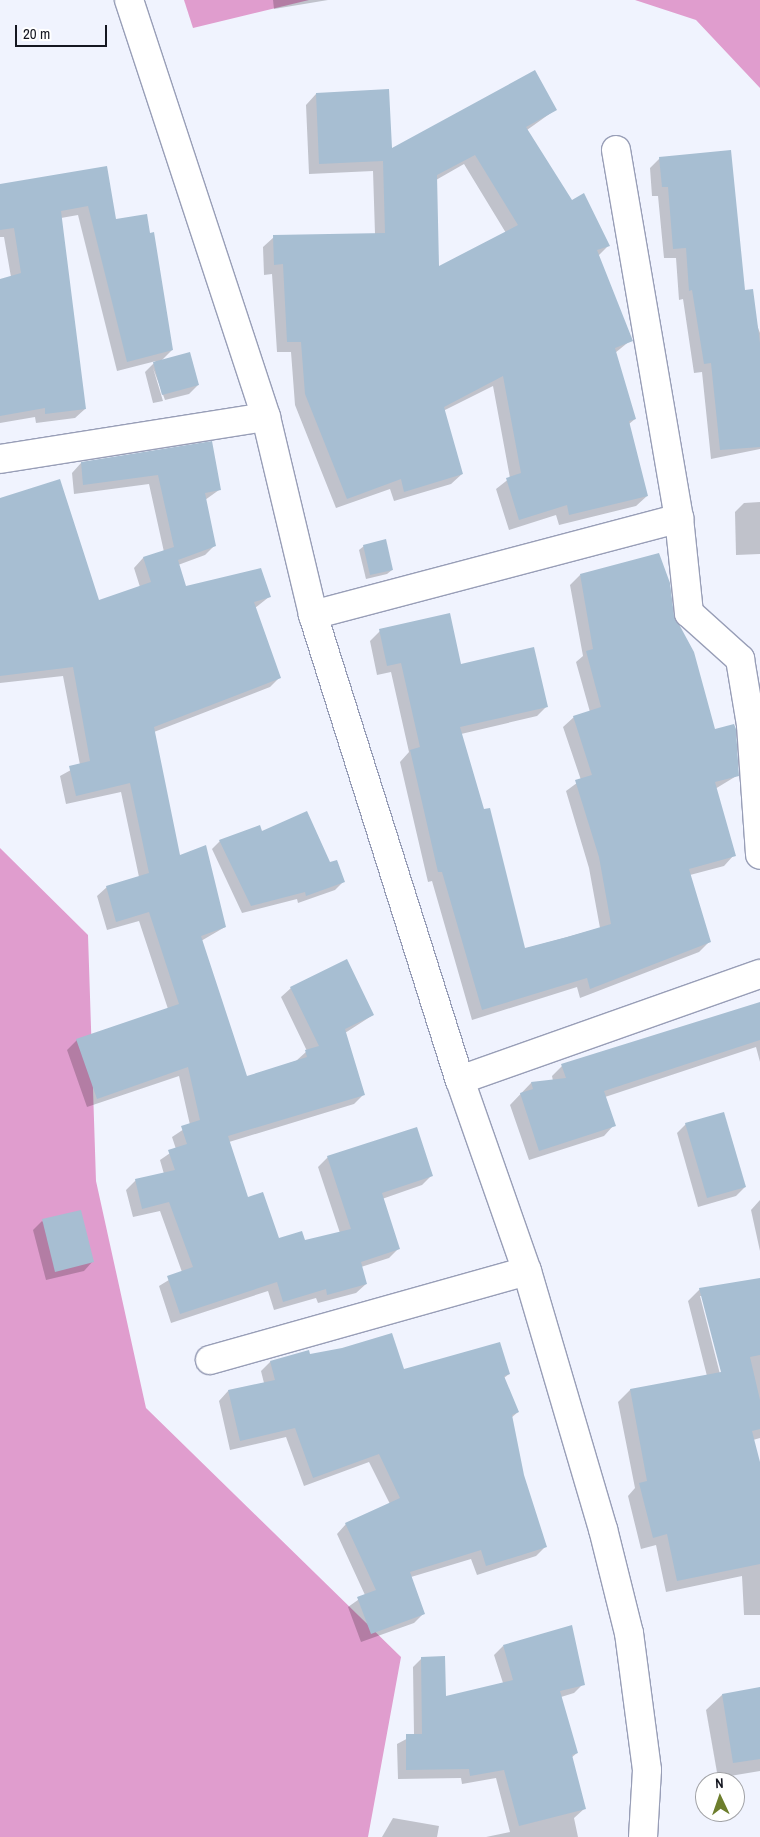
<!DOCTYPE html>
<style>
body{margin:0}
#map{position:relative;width:760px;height:1837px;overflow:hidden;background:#f0f3fe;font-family:"Archivo Narrow",sans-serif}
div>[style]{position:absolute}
.forest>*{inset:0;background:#e09dce}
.shadow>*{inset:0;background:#0003}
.building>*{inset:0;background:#a7bed2}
.roads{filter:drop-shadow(1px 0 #989eb7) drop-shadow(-1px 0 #989eb7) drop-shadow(0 1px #989eb7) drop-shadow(0 -1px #989eb7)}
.street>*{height:28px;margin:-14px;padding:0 14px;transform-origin:14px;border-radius:14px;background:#fff}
span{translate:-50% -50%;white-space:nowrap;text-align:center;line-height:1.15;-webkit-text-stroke:4.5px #fff;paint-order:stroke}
.north{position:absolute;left:695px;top:1772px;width:50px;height:50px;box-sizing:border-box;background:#fff;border:1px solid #a1a2a6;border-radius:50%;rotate:357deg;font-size:14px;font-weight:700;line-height:20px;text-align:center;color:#151721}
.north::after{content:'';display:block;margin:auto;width:18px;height:22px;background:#6d7e2d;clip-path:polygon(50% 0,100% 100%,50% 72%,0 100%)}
.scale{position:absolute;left:15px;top:25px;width:92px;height:22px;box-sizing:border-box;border:2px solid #151721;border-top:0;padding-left:6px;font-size:15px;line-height:18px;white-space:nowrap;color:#151721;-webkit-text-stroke:4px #fff;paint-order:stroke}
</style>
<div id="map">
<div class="forest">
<div style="clip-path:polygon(184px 0,309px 0,193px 28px)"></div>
<div style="clip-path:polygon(635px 0,760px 0,760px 88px,696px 20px)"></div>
<div style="clip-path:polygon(0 848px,88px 935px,96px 1181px,146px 1408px,401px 1657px,368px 1837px,0 1837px)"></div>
</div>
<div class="shadow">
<div style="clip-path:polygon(273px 0,328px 0,274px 9px)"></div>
<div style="clip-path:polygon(evenodd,316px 94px,391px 150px,555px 110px,527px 130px,571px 201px,608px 246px,598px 256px,631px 340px,615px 353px,635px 419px,629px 424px,647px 496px,636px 506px,559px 525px,556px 515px,509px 530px,496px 489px,510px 478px,493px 386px,443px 411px,462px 474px,451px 484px,394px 501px,390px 489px,336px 508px,295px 405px,291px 352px,277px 352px,272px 274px,264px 275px,263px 247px,274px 237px,375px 234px,373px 171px,309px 174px,306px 105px,316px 94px,464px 164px,506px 233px,437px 268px,436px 180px,464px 164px)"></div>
<div style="clip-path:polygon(660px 158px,744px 291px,760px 333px,760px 449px,711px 459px,702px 372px,694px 373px,683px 299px,679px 300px,676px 258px,664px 258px,658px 196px,652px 196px,650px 168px)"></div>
<div style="clip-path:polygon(106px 167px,115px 221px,172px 350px,160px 362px,198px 385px,189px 394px,165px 400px,153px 368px,163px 401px,153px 403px,145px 372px,156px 361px,117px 371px,78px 215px,61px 218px,85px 409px,75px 418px,36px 423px,35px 417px,0 423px,0 281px,11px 277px,4px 237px,0 237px,0 185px)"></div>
<div style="clip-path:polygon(211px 443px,219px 490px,205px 500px,215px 545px,205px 555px,178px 565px,185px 587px,269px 597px,255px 608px,279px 678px,270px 687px,154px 732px,179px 857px,225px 927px,201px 941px,246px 1078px,296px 1061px,307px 1051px,281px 997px,291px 988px,373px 1015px,345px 1033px,363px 1095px,354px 1104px,229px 1142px,247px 1199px,279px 1239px,304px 1242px,340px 1233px,318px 1167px,328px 1157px,431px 1176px,422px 1185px,382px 1199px,398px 1249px,389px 1258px,361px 1267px,366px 1284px,356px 1293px,318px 1303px,316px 1298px,274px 1310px,268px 1291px,171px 1323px,159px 1286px,182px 1272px,160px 1211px,133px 1217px,126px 1190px,136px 1180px,164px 1174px,160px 1160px,176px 1149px,172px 1137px,190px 1125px,179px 1076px,87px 1107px,67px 1050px,77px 1040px,168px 1009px,139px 921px,107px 930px,97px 896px,107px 887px,139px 877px,121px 792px,66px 804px,60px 776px,80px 765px,63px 676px,0 683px,0 500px,98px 602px,140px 587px,134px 568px,143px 558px,164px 552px,149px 484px,74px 494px,72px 473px,81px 463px)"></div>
<div style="clip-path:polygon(760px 502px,760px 554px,736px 555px,735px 512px,744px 503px)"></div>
<div style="clip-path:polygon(364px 546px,392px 570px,387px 574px,366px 579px,359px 550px)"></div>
<div style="clip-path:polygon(580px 575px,672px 616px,714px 730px,738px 775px,715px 789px,734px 855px,724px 866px,690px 875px,709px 942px,699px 952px,580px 998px,577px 987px,472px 1020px,432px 881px,428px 882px,400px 762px,409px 752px,391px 672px,377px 675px,370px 641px,380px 631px,547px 706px,537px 716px,461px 734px,524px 949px,600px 928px,589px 868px,566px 791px,581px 780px,563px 727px,574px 717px,590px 712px,576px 662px,583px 656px,570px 585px)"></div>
<div style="clip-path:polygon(259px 826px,261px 833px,329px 864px,343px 882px,335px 890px,298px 903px,297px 899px,242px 913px,212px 849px,220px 841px)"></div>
<div style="clip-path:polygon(760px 1003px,760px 1062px,756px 1047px,605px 1097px,614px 1125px,604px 1136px,529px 1160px,510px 1105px,531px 1083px,553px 1081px,552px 1076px,562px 1066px)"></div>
<div style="clip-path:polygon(686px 1124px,745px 1187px,736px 1196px,698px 1207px,677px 1133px)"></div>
<div style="clip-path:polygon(760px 1200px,760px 1251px,751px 1210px)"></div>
<div style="clip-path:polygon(42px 1221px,93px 1261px,84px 1271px,46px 1280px,33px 1230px)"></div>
<div style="clip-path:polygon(evenodd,760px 1279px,760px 1438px,753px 1440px,760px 1467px,760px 1615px,744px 1615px,742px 1576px,666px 1592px,656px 1545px,641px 1549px,628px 1496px,635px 1488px,618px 1402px,630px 1390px,707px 1376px,688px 1301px,700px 1289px,760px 1279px,700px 1296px,703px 1296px,724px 1378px,721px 1378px,700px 1296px)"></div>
<div style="clip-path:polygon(309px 1356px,403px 1371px,509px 1374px,504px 1378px,518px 1412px,511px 1418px,523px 1476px,545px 1547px,536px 1556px,477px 1575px,471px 1559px,411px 1577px,424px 1613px,414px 1623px,361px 1642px,348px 1607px,365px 1595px,337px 1534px,346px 1524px,390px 1504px,369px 1462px,304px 1486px,286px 1437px,230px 1450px,219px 1401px,228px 1391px,264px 1383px,261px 1371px,270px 1362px)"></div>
<div style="clip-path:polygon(503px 1646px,583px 1684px,574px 1693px,561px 1697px,577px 1753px,571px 1758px,584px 1809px,574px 1818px,578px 1837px,486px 1837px,510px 1832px,496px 1778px,462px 1784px,461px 1778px,398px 1779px,397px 1744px,414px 1735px,413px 1667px,422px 1658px,445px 1698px,503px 1683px,494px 1655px)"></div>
<div style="clip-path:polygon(760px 1689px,760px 1771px,718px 1778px,706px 1710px,722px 1695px)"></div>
<div style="clip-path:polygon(393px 1818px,439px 1826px,437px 1837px,382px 1837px)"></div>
</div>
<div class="building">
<div style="clip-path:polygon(evenodd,535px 70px,557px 110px,526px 127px,572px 200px,584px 193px,610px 246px,597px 250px,633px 341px,615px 348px,636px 419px,629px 421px,648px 496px,569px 515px,567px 505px,519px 520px,506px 478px,521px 473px,503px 376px,444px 407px,463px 474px,404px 492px,401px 479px,347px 499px,305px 394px,301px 342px,287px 342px,283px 264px,274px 265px,273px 235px,385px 233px,383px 161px,319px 164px,316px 93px,389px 89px,392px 148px,535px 70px,475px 155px,518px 225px,439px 266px,437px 175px,475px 155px)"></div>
<div style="clip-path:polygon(731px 150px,745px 290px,753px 289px,760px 343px,760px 447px,720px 450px,711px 363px,704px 364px,692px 290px,689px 291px,686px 248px,673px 249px,668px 187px,662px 187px,659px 157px)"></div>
<div style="clip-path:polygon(107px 166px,116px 219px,147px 214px,150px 233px,154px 232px,173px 350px,127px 362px,88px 206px,61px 211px,86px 409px,45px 414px,45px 408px,0 416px,0 279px,21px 273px,14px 228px,0 230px,0 184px)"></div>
<div style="clip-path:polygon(190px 352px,199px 385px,162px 395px,153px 362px)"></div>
<div style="clip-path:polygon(212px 441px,221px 490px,205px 493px,216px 546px,178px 560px,186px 586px,261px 568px,271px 597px,254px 602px,281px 678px,154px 727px,180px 855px,206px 845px,226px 927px,201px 936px,247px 1076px,307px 1057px,305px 1050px,319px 1046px,290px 987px,347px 959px,374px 1015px,345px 1029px,365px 1095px,228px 1136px,248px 1197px,263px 1192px,279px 1238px,302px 1231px,305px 1240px,351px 1229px,327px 1156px,417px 1127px,433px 1176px,382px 1193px,400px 1249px,361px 1262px,367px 1284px,327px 1295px,326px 1289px,283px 1302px,277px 1282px,180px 1314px,167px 1276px,193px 1267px,169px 1202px,142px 1209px,135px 1179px,175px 1170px,168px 1150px,187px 1144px,181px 1126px,200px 1120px,188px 1067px,97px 1099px,76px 1039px,179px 1004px,149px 912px,116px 922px,106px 886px,149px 873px,130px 783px,76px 796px,69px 766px,90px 761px,73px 667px,0 676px,0 498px,60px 479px,99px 600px,151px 582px,143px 557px,174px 547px,158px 475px,83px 485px,81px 462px)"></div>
<div style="clip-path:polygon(386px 539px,393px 570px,370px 575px,363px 545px)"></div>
<div style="clip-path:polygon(659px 553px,670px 583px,674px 615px,694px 652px,715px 729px,734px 724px,736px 729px,739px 776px,715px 782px,736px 856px,689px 869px,711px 942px,590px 989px,587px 978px,482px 1010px,442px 872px,438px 872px,410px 750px,420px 747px,401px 663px,387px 666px,379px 629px,450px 613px,461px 664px,534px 647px,548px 707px,460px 727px,484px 809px,490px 808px,525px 948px,567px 937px,611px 924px,599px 857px,575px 780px,592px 775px,573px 716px,601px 707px,586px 651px,593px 649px,580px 574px)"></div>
<div style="clip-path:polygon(307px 811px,330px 862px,337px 860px,345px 882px,306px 896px,305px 892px,251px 906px,219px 840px,260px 825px,262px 831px)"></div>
<div style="clip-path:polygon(760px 1002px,760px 1040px,604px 1091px,616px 1126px,539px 1151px,520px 1093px,533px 1089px,531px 1082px,566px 1078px,561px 1064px)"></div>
<div style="clip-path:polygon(724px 1112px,746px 1187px,707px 1198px,685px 1123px)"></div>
<div style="clip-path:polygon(81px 1210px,94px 1262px,55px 1272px,42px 1219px)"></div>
<div style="clip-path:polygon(760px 1278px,760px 1355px,750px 1357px,760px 1400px,760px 1429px,752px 1431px,760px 1462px,760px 1564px,677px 1581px,667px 1534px,653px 1538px,639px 1483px,647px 1481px,630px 1389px,721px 1372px,699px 1288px)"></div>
<div style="clip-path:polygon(392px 1333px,404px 1369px,500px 1342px,510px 1374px,504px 1376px,519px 1412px,512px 1415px,524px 1475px,547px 1547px,486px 1566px,481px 1550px,410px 1572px,425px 1614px,371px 1634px,357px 1597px,376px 1590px,345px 1523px,400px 1498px,379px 1454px,313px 1478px,295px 1428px,240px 1441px,228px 1390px,275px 1380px,270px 1361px,309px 1350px,310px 1354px,342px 1348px)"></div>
<div style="clip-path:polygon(572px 1625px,585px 1685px,560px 1691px,578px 1753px,572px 1755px,586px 1809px,519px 1826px,504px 1770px,470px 1776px,469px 1769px,406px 1770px,406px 1734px,422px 1734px,421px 1657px,445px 1656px,446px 1696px,513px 1680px,503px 1645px)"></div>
<div style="clip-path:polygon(760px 1687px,760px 1759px,733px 1763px,722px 1694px)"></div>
</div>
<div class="roads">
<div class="street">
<div style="left:129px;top:0;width:439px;rotate:71.8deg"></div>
<div style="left:266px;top:417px;width:204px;rotate:76.6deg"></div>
<div style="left:313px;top:615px;width:488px;rotate:72.5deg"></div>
<div style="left:460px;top:1080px;width:202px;rotate:70.7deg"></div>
<div style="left:527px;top:1271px;width:269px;rotate:73.6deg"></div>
<div style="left:603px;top:1529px;width:107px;rotate:76deg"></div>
<div style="left:629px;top:1633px;width:138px;rotate:82.5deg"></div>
<div style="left:647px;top:1770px;width:67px;rotate:93.4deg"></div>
<div style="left:616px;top:150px;width:373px;rotate:80.3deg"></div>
<div style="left:679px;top:518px;width:96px;rotate:84deg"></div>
<div style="left:689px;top:613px;width:69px;rotate:42deg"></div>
<div style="left:740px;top:659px;width:67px;rotate:80.5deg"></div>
<div style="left:751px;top:725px;width:130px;rotate:86deg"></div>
<div style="left:0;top:459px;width:269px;rotate:-9deg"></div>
<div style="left:313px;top:615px;width:379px;rotate:-14.8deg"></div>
<div style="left:460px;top:1080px;width:318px;rotate:-19.5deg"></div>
<div style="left:210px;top:1360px;width:329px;rotate:-15.7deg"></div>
</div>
</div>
<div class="north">N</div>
<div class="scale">20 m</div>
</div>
